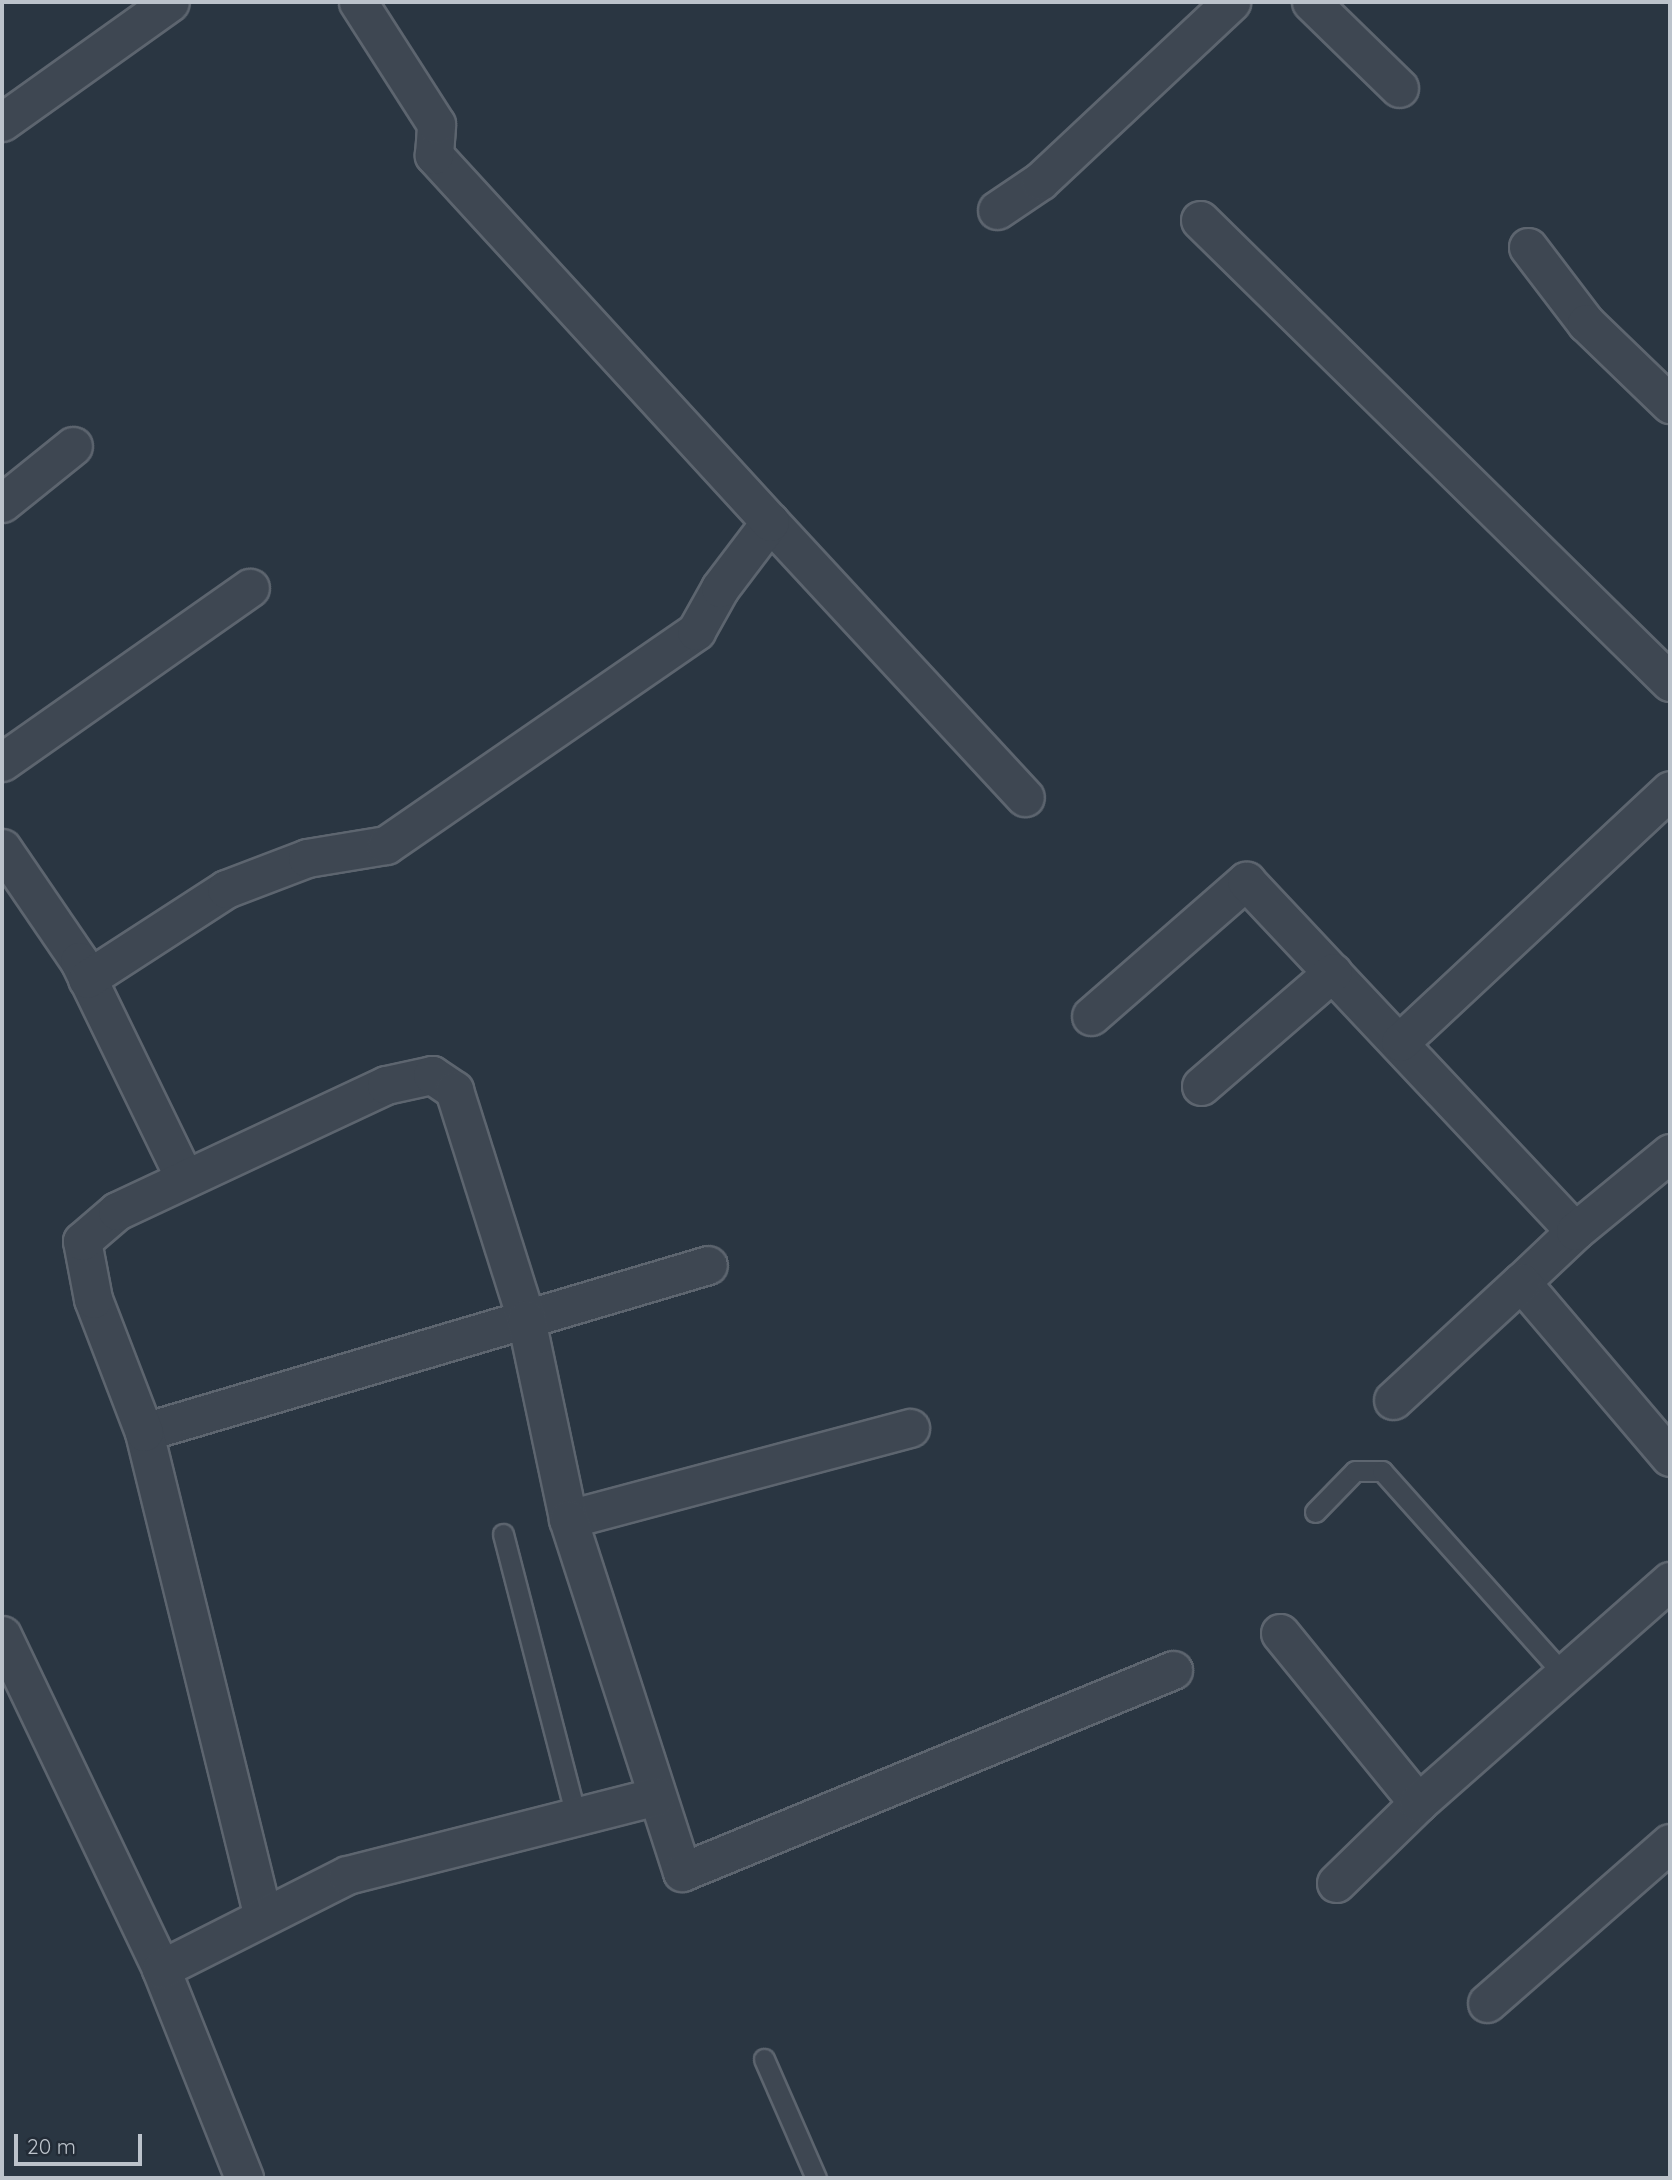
<!DOCTYPE html>
<style>
body{margin:0}
#map{position:relative;width:1672px;height:2180px;overflow:hidden;background:#2a3642;font-family:Quicksand,sans-serif}
div>[style]{position:absolute}
.roads{filter:drop-shadow(2px 0 #5d656f) drop-shadow(-2px 0 #5d656f) drop-shadow(0 2px #5d656f) drop-shadow(0 -2px #5d656f)}
.service>*{height:19px;margin:-9.5px;padding:0 9.5px;transform-origin:9.5px;border-radius:9.5px;background:#3e4752}
.minor>*{height:37px;margin:-18.5px;padding:0 18.5px;transform-origin:18.5px;border-radius:18.5px;background:#3e4752}
span{translate:-50% -50%;white-space:nowrap;text-align:center;line-height:1.15;-webkit-text-stroke:6px #232c37;paint-order:stroke}
.frame{position:absolute;inset:0;border:4px solid #bcc3cb;pointer-events:none}
.scale{position:absolute;left:14px;top:2134px;width:128px;height:32px;box-sizing:border-box;border:4px solid #bcc3cb;border-top:0;padding-left:9px;font-size:21px;line-height:24px;white-space:nowrap;color:#bcc3cb;-webkit-text-stroke:5px #232c37;paint-order:stroke}
</style>
<div id="map">
<div class="roads">
<div class="service">
<div style="left:1315px;top:1512px;width:57px;rotate:-45.7deg"></div>
<div style="left:1355px;top:1471px;width:27px"></div>
<div style="left:1382px;top:1471px;width:275px;rotate:48.2deg"></div>
<div style="left:503px;top:1534px;width:291px;rotate:75.5deg"></div>
<div style="left:764px;top:2059px;width:130px;rotate:66.4deg"></div>
</div>
<div class="minor">
<div style="left:1311px;top:2px;width:123px;rotate:44.3deg"></div>
<div style="left:2px;top:122px;width:206px;rotate:-35.5deg"></div>
<div style="left:997px;top:210px;width:52px;rotate:-34deg"></div>
<div style="left:1040px;top:181px;width:262px;rotate:-43.1deg"></div>
<div style="left:1200px;top:220px;width:659px;rotate:44.51deg"></div>
<div style="left:1528px;top:247px;width:96px;rotate:52.7deg"></div>
<div style="left:1586px;top:323px;width:117px;rotate:44deg"></div>
<div style="left:2px;top:503px;width:91px;rotate:-38.8deg"></div>
<div style="left:770px;top:522px;width:375px;rotate:47.2deg"></div>
<div style="left:2px;top:762px;width:303px;rotate:-35.1deg"></div>
<div style="left:2px;top:848px;width:137px;rotate:55.7deg"></div>
<div style="left:79px;top:961px;width:240px;rotate:64.1deg"></div>
<div style="left:87px;top:979px;width:166px;rotate:-32.9deg"></div>
<div style="left:226px;top:889px;width:87px;rotate:-20.9deg"></div>
<div style="left:307px;top:858px;width:80px;rotate:-9.3deg"></div>
<div style="left:386px;top:845px;width:377px;rotate:-34.6deg"></div>
<div style="left:696px;top:631px;width:49px;rotate:-60.8deg"></div>
<div style="left:720px;top:588px;width:83px;rotate:-52.9deg"></div>
<div style="left:770px;top:522px;width:498px;rotate:-132.5deg"></div>
<div style="left:434px;top:155px;width:31px;rotate:-86deg"></div>
<div style="left:436px;top:124px;width:145px;rotate:-122.6deg"></div>
<div style="left:1091px;top:1016px;width:206px;rotate:-41.1deg"></div>
<div style="left:1246px;top:881px;width:480px;rotate:46.8deg"></div>
<div style="left:1575px;top:1231px;width:74px;rotate:136.6deg"></div>
<div style="left:1521px;top:1282px;width:230px;rotate:49.6deg"></div>
<div style="left:1400px;top:1042px;width:369px;rotate:-43deg"></div>
<div style="left:1201px;top:1086px;width:174px;rotate:-40.8deg"></div>
<div style="left:1575px;top:1231px;width:123px;rotate:-39.4deg"></div>
<div style="left:1393px;top:1400px;width:174px;rotate:-42.7deg"></div>
<div style="left:144px;top:1432px;width:588px;rotate:-16.49deg"></div>
<div style="left:568px;top:1519px;width:354px;rotate:-14.9deg"></div>
<div style="left:1280px;top:1633px;width:219px;rotate:50.9deg"></div>
<div style="left:2px;top:1635px;width:370px;rotate:64.5deg"></div>
<div style="left:161px;top:1969px;width:225px;rotate:68.3deg"></div>
<div style="left:1336px;top:1883px;width:115px;rotate:-44.3deg"></div>
<div style="left:1418px;top:1803px;width:336px;rotate:-41.4deg"></div>
<div style="left:263px;top:1917px;width:499px;rotate:-103.8deg"></div>
<div style="left:144px;top:1432px;width:142px;rotate:-111deg"></div>
<div style="left:93px;top:1299px;width:59px;rotate:-100.7deg"></div>
<div style="left:82px;top:1241px;width:46px;rotate:-40.6deg"></div>
<div style="left:117px;top:1211px;width:297px;rotate:-25.1deg"></div>
<div style="left:386px;top:1085px;width:47px;rotate:-12.3deg"></div>
<div style="left:432px;top:1075px;width:27px;rotate:34deg"></div>
<div style="left:454px;top:1090px;width:240px;rotate:72.5deg"></div>
<div style="left:526px;top:1319px;width:204px;rotate:78.1deg"></div>
<div style="left:568px;top:1519px;width:371px;rotate:72.1deg"></div>
<div style="left:682px;top:1872px;width:531px;rotate:-22.36deg"></div>
<div style="left:161px;top:1969px;width:208px;rotate:-26.8deg"></div>
<div style="left:347px;top:1875px;width:319px;rotate:-14.3deg"></div>
<div style="left:1487px;top:2003px;width:243px;rotate:-41.2deg"></div>
</div>
</div>
<div class="frame"></div>
<div class="scale">20 m</div>
</div>
